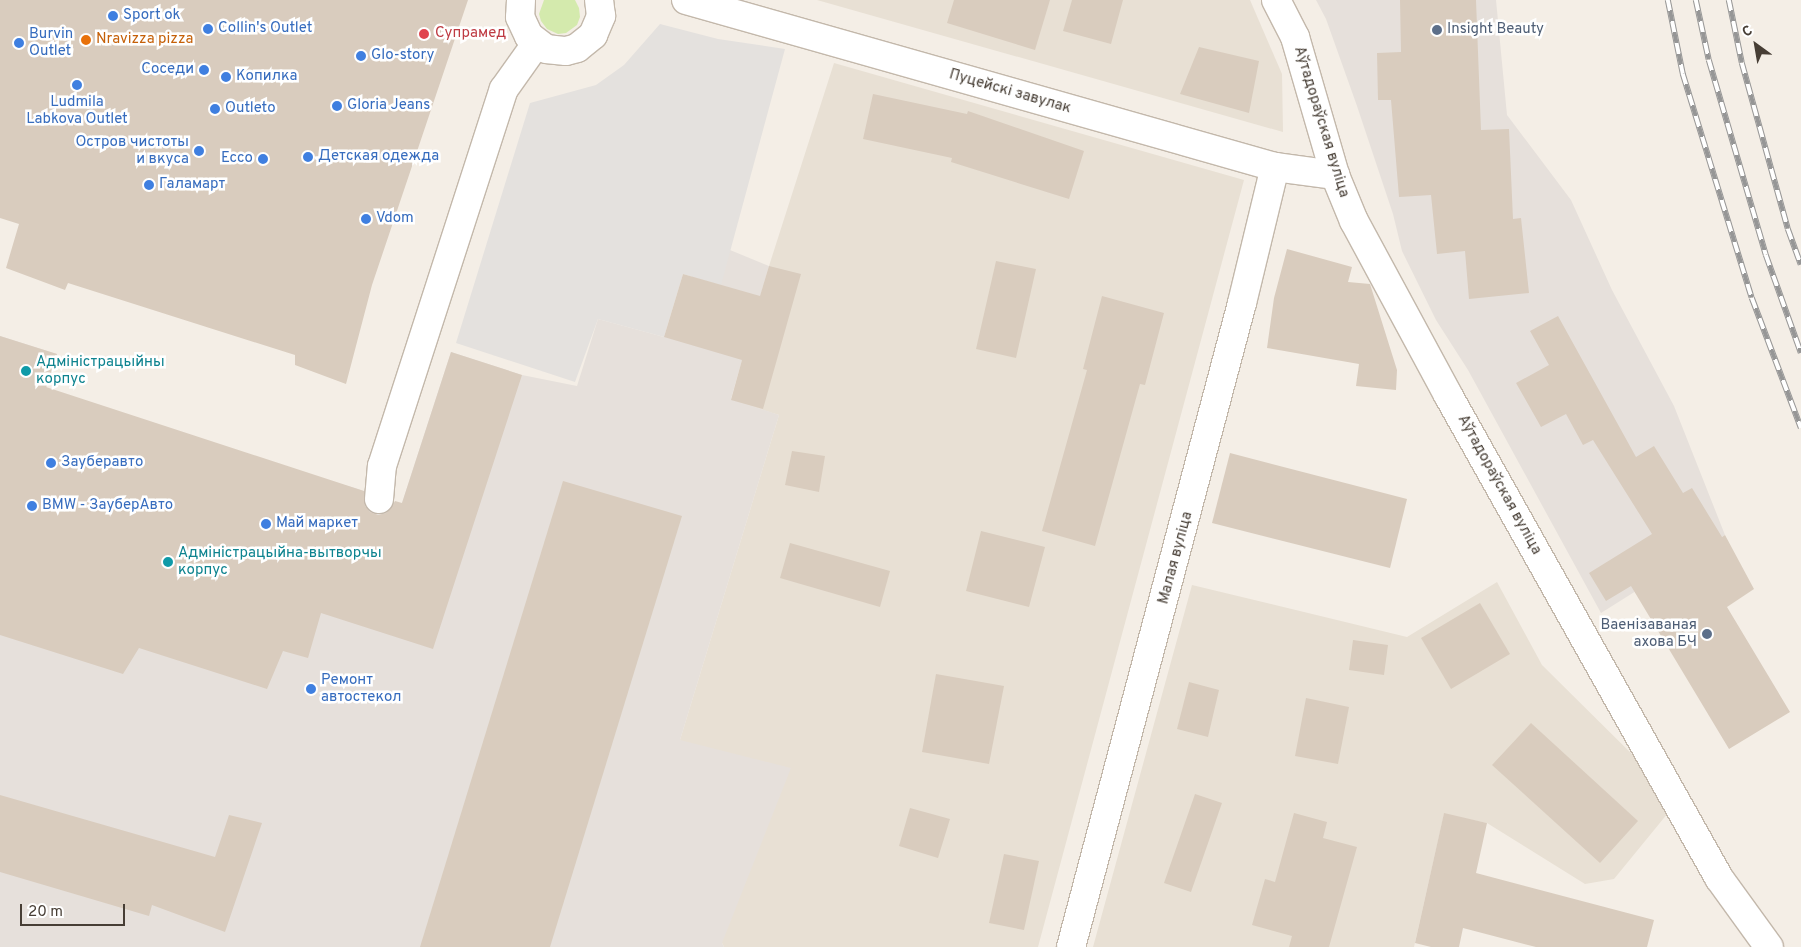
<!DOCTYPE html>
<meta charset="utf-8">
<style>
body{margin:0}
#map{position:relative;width:1801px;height:947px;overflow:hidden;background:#f4eee6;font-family:Overpass,sans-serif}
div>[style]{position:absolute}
.residential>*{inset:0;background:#e8e0d4}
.industrial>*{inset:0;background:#e6e0db}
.green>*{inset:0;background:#d4eaad}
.parking>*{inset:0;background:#e4e1de}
.building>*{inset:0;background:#d9ccbe}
.roads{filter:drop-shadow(1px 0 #c3b8ab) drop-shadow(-1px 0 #c3b8ab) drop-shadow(0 1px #c3b8ab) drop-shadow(0 -1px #c3b8ab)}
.street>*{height:28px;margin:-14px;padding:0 14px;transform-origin:14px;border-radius:14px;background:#fff}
.rail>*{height:5.5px;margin-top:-2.75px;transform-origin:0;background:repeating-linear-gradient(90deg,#fff 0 11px,#969696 0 22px);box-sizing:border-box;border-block:1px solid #969696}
.dots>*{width:14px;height:14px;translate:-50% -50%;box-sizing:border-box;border:2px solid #fff;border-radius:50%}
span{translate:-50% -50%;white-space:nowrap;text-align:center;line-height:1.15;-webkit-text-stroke:5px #fff;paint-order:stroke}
.shop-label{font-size:15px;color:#366cbe}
.left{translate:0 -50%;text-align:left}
.right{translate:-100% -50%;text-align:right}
.service-label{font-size:15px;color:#4e5e75}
.health-label{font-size:15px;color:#be3a42}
.food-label{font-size:15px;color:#c56008}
.street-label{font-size:15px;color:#473e35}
.culture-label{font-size:15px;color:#0d838f}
.north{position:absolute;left:1731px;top:20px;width:50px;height:50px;-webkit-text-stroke:4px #fff;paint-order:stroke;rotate:328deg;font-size:14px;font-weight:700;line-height:20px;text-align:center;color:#473e35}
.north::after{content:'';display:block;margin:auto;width:18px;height:22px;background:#473e35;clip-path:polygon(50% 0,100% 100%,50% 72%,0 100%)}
.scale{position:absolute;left:20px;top:904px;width:105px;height:22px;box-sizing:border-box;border:2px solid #473e35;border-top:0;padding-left:6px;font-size:15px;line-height:18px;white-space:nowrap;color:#473e35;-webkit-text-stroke:4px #fff;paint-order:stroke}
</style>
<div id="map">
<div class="residential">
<div style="clip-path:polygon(817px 0,1250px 0,1282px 74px,1283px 132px)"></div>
<div style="clip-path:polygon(834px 63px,1244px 180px,1038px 947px,724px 947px,722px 943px,680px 740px,779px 415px,731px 400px,769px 266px)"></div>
<div style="clip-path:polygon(1497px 582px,1542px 665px,1650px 772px,1668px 813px,1614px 879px,1585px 884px,1487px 823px,1444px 814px,1414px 947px,1093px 947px,1192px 585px,1407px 637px)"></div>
</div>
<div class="industrial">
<div style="clip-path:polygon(1316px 0,1496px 0,1507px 115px,1571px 200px,1612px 290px,1674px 406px,1725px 535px,1601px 613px,1468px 370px,1436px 320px,1402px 251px,1393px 214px,1357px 106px,1326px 19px)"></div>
<div style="clip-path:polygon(708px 241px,769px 266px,731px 399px,779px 415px,680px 740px,791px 768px,722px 943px,724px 947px,0 947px,0 336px,57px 354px,44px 396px,358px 489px,401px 506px,451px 352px,522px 375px,577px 386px,598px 319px,664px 337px)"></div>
</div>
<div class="green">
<div style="clip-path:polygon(544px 0,575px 0,579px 8px,580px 17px,577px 25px,566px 33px,558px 34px,547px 29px,541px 21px,539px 14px)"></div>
</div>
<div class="parking">
<div style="clip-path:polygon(660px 24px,718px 39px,785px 49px,721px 285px,683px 274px,664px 337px,598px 319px,575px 382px,456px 343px,530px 103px,596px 85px,624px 65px)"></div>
</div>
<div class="building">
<div style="clip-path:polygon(0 0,468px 0,372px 285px,346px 384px,295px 365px,295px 355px,68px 283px,65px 290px,6px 268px,19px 224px,0 218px)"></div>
<div style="clip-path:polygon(954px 0,1050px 0,1035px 50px,947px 23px)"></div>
<div style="clip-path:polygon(1072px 0,1123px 0,1111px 44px,1063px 31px)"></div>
<div style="clip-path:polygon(1400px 0,1476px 0,1481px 130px,1509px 129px,1513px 219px,1521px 218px,1529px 293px,1469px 299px,1465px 251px,1437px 254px,1431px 195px,1399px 197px,1391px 100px,1378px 100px,1377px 53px,1401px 52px)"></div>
<div style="clip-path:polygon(1199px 47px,1259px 61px,1249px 113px,1180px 94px)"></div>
<div style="clip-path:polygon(873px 94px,967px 114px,968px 111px,1084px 151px,1069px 199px,951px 162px,952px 158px,863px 139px)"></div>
<div style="clip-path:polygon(1287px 249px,1352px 267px,1348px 282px,1370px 284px,1397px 370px,1396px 390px,1356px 386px,1359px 364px,1267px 348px,1274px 298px)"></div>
<div style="clip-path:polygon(996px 261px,1036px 269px,1016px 358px,976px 349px)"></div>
<div style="clip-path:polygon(769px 266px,801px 274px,763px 409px,731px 400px,742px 360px,664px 337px,683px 274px,760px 296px)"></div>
<div style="clip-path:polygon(1102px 296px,1164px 313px,1145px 385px,1140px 384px,1095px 546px,1042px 531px,1087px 370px,1083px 369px)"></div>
<div style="clip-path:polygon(1558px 316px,1636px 457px,1654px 446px,1683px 493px,1692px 488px,1722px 537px,1725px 535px,1754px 589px,1727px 607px,1790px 712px,1729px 749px,1631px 586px,1606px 601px,1589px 573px,1652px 534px,1593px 440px,1583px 445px,1566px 414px,1541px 427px,1516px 383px,1549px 365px,1530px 331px)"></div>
<div style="clip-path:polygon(0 336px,57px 354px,46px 387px,364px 491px,365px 506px,370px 512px,378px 515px,386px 513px,391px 508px,395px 501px,402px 503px,451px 352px,522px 375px,433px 649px,321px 613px,308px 658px,283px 651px,267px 689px,139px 648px,123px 674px,0 635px)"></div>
<div style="clip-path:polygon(792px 451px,825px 456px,819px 492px,785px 485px)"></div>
<div style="clip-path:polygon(1230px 453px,1407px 499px,1390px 568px,1212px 523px)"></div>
<div style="clip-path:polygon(563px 481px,682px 516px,550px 947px,420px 947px)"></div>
<div style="clip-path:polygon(981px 531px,1045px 547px,1029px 607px,966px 591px)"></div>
<div style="clip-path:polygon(790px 543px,890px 571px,880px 607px,780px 578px)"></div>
<div style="clip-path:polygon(1480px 603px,1510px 654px,1451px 689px,1421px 638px)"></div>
<div style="clip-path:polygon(1353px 640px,1388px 645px,1384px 675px,1349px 670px)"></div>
<div style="clip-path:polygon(936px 674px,1004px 686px,989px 764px,922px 752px)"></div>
<div style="clip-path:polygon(1189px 682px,1219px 690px,1208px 737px,1177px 729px)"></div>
<div style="clip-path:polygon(1306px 698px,1349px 707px,1338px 764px,1295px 756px)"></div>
<div style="clip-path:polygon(1531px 723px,1638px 821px,1600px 863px,1492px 765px)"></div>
<div style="clip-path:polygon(1195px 794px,1222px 803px,1191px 892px,1164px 883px)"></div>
<div style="clip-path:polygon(0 795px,215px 857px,229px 815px,262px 823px,225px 932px,152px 905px,149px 916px,0 872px)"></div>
<div style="clip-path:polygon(910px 808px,950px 819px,938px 858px,899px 846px)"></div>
<div style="clip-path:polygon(1294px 813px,1327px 822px,1323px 838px,1357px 847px,1329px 947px,1289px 947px,1292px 936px,1252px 925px,1265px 879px,1275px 882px)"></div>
<div style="clip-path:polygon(1444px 813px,1487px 823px,1476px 873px,1654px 920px,1647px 947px,1536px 947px,1463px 928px,1459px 947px,1431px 947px,1415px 943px)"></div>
<div style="clip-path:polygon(1004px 854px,1039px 861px,1024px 930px,989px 923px)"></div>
</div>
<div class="roads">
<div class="street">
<div style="left:521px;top:0;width:17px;rotate:93deg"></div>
<div style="left:520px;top:17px;width:21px;rotate:65deg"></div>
<div style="left:529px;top:36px;width:21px;rotate:37deg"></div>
<div style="left:546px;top:49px;width:20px;rotate:6deg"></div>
<div style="left:566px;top:51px;width:11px;rotate:-15deg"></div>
<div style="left:577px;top:48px;width:21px;rotate:-39deg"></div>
<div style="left:593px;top:35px;width:21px;rotate:-67deg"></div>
<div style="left:601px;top:16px;width:16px;rotate:-97deg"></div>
<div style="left:686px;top:0;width:612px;rotate:15.83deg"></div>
<div style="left:1275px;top:167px;width:61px;rotate:7.6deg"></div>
<div style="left:1276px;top:0;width:42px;rotate:62.8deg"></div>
<div style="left:1295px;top:37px;width:144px;rotate:73.8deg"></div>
<div style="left:1335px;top:175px;width:50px;rotate:67.6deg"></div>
<div style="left:1354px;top:221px;width:198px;rotate:61.6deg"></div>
<div style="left:1448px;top:395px;width:554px;rotate:60.7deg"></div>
<div style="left:1719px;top:878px;width:85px;rotate:54.1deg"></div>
<div style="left:379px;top:499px;width:33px;rotate:-85deg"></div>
<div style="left:382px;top:466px;width:396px;rotate:-72.1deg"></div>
<div style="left:504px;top:89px;width:55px;rotate:-54.6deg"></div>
<div style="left:1071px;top:947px;width:666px;rotate:-75.13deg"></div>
<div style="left:1242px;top:303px;width:140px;rotate:-76.4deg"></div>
</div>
</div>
<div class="rail">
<div style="left:1668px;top:0;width:76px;rotate:78.5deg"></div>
<div style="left:1683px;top:74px;width:234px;rotate:72.9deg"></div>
<div style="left:1752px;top:298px;width:139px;rotate:69.3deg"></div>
<div style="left:1696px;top:0;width:61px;rotate:77.8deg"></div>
<div style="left:1709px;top:60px;width:203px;rotate:73.7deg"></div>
<div style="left:1766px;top:255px;width:104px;rotate:70.3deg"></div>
<div style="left:1729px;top:0;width:64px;rotate:78.3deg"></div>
<div style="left:1742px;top:63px;width:172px;rotate:74.5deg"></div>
<div style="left:1788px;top:229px;width:38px;rotate:70deg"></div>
</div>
<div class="dots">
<div style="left:113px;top:16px;background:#3f7fe0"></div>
<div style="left:208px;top:29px;background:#3f7fe0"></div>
<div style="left:1437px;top:30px;background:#5c6f8a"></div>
<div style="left:424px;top:34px;background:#e0444e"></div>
<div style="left:86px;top:40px;background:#e8710a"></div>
<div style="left:19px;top:43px;background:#3f7fe0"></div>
<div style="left:361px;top:56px;background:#3f7fe0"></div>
<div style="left:204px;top:70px;background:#3f7fe0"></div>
<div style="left:226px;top:77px;background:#3f7fe0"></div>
<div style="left:77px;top:85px;background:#3f7fe0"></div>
<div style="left:337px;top:106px;background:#3f7fe0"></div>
<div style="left:215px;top:109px;background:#3f7fe0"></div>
<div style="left:199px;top:151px;background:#3f7fe0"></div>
<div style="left:308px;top:157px;background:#3f7fe0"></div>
<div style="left:263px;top:159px;background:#3f7fe0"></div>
<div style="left:149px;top:185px;background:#3f7fe0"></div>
<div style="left:366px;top:219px;background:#3f7fe0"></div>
<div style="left:26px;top:371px;background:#0f9aa8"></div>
<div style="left:51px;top:463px;background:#3f7fe0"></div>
<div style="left:32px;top:506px;background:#3f7fe0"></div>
<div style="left:266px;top:524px;background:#3f7fe0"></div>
<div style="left:168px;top:562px;background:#0f9aa8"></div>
<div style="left:1707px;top:634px;background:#5c6f8a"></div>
<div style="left:311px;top:689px;background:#3f7fe0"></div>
</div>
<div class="shop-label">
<span class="left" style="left:123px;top:16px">Sport ok</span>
<span class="left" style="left:218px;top:29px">Collin's Outlet</span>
<span class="left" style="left:29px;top:43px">Burvin<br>Outlet</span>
<span class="left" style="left:371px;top:56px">Glo-story</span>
<span class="right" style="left:194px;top:70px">Соседи</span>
<span class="left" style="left:236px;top:77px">Копилка</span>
<span style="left:77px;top:111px">Ludmila<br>Labkova Outlet</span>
<span class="left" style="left:347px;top:106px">Gloria Jeans</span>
<span class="left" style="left:225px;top:109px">Outleto</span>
<span class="right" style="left:189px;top:151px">Остров чистоты<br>и вкуса</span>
<span class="left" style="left:318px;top:157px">Детская одежда</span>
<span class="right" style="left:253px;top:159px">Ecco</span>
<span class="left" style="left:159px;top:185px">Галамарт</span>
<span class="left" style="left:376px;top:219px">Vdom</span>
<span class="left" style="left:61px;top:463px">Зауберавто</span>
<span class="left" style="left:42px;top:506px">BMW - ЗауберАвто</span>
<span class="left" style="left:276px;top:524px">Май маркет</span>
<span class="left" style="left:321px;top:689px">Ремонт<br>автостекол</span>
</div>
<div class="service-label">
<span class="left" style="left:1447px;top:30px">Insight Beauty</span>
<span class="right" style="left:1697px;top:634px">Ваенізаваная<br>ахова БЧ</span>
</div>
<div class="health-label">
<span class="left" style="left:435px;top:34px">Супрамед</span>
</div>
<div class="food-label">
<span class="left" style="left:96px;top:40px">Nravizza pizza</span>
</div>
<div class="street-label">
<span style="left:1010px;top:92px;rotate:16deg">Пуцейскі завулак</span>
<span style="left:1321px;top:122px;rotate:73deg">Аўтадораўская вуліца</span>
<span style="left:1499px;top:485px;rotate:61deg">Аўтадораўская вуліца</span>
<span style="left:1176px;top:558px;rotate:-75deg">Малая вуліца</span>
</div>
<div class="culture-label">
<span class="left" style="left:36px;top:371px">Адміністрацыйны<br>корпус</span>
<span class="left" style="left:178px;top:562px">Адміністрацыйна-вытворчы<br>корпус</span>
</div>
<div class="north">С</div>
<div class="scale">20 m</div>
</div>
